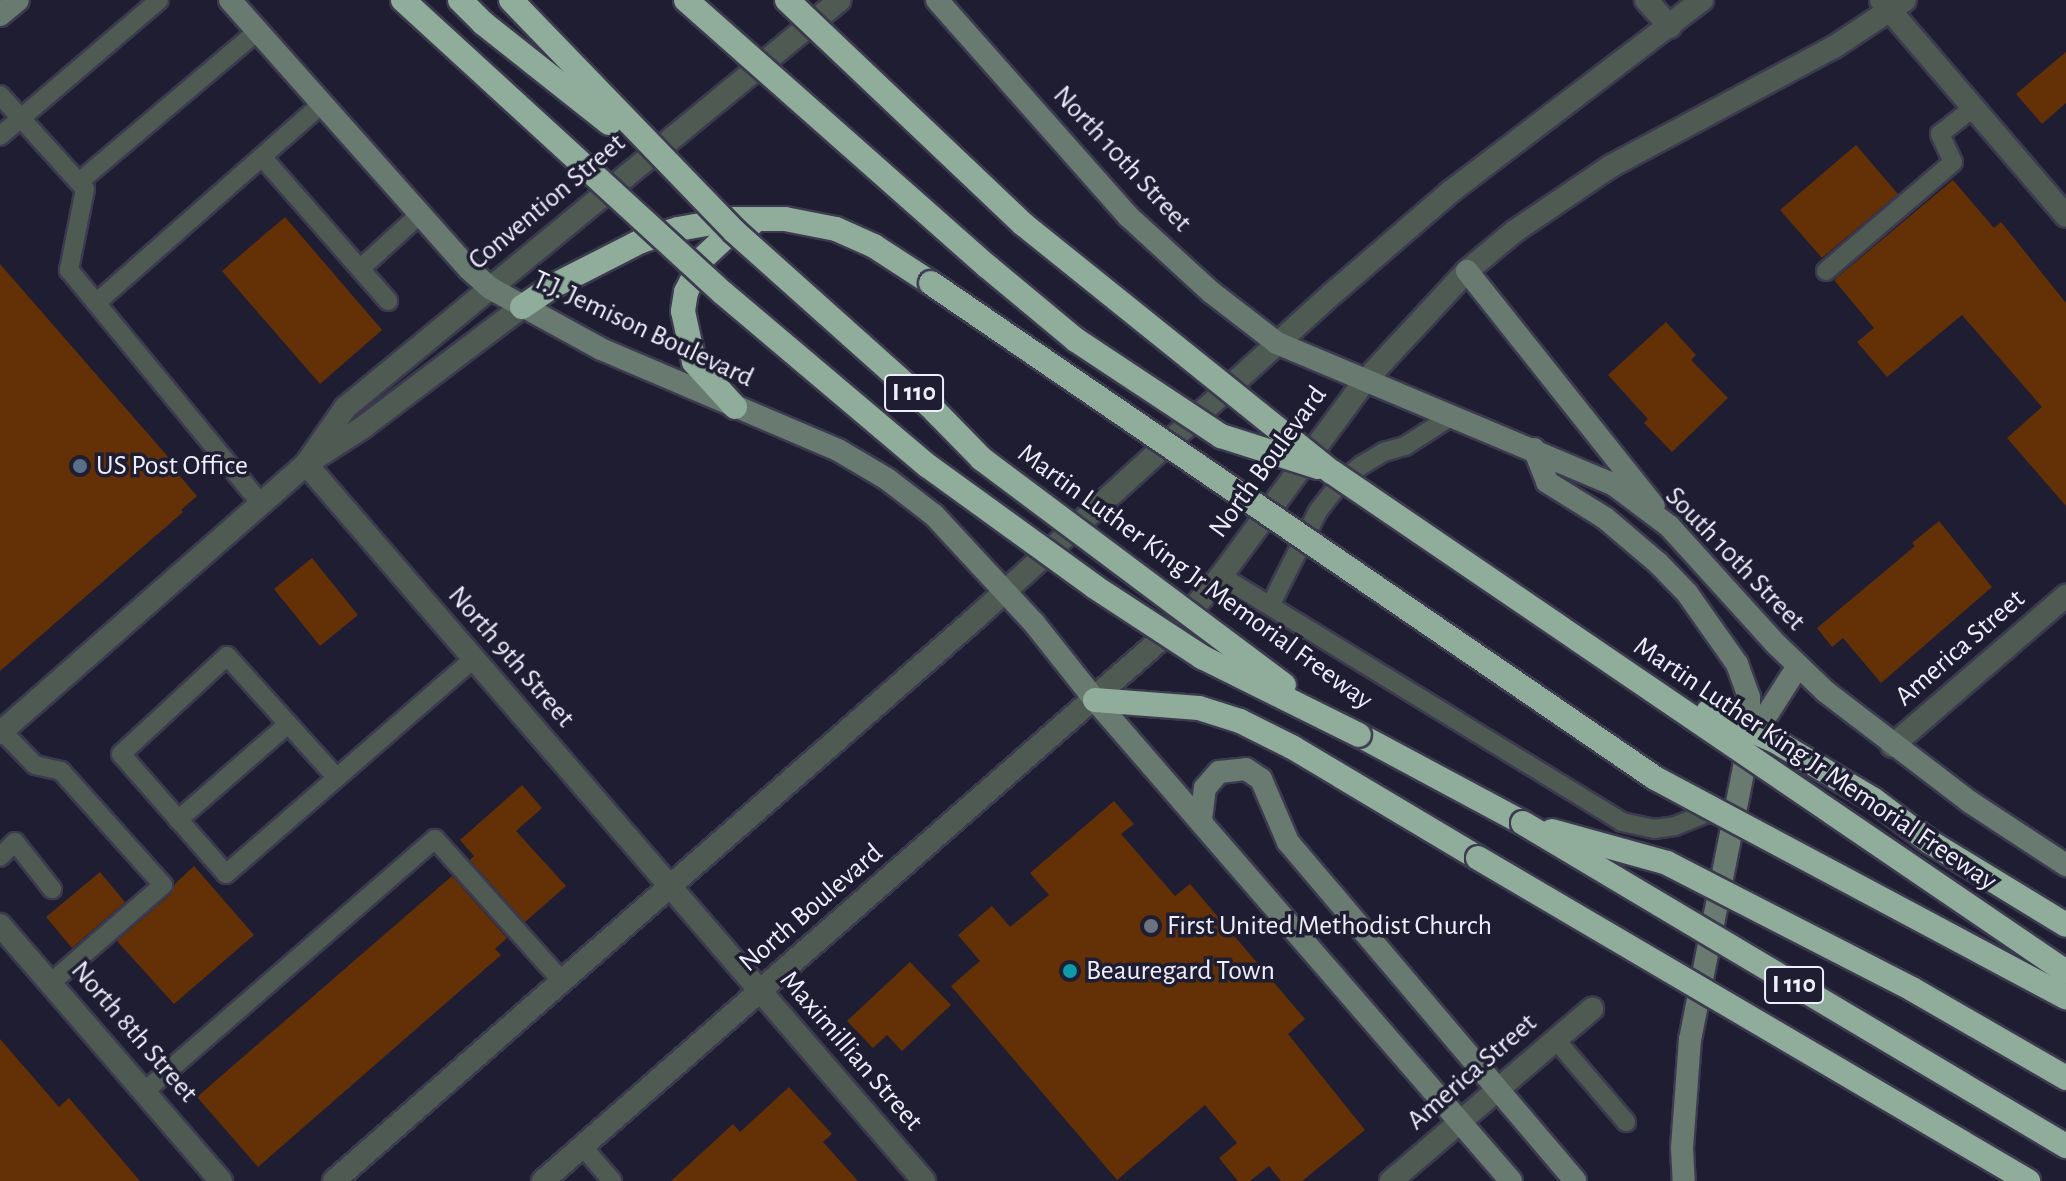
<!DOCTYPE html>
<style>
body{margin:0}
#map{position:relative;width:2066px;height:1181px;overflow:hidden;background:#1f1d32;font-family:"Alegreya Sans",sans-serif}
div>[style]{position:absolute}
.building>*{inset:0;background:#643106}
.roads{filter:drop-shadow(2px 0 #3c3a4e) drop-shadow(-2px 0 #3c3a4e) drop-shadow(0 2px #3c3a4e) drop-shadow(0 -2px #3c3a4e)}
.service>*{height:18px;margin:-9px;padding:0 9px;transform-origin:9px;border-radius:9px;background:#4f5a53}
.minor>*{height:22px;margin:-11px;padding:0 11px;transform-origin:11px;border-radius:11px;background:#4f5a53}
.tertiary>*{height:22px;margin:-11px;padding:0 11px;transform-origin:11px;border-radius:11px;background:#4f5a53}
.secondary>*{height:22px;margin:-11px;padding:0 11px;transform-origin:11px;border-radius:11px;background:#697b70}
.motorway>*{height:24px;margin:-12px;padding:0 12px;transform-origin:12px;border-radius:12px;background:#90ac9b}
.bridges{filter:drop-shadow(2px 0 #3c3a4e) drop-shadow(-2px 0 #3c3a4e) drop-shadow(0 2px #3c3a4e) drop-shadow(0 -2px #3c3a4e)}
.motorway-bridge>*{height:24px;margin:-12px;padding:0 12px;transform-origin:12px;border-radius:12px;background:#90ac9b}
.dots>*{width:22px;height:22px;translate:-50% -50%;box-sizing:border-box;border:4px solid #1f1d32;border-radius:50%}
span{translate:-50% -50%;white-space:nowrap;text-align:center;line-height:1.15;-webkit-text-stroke:7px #1f1d32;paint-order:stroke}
.shield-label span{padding:2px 6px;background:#1f1d32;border:2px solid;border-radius:6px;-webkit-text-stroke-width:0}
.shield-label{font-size:26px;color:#eeeefc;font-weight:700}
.street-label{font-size:28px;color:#eeeefc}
.poi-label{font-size:28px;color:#eeeefc}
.left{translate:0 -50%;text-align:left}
</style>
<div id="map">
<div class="building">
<div style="clip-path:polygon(2066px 52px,2066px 103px,2042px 124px,2016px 94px)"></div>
<div style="clip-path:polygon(1856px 145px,1898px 194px,1822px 258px,1780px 210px)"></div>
<div style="clip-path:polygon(1953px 180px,1994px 228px,2001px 222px,2066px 303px,2066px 506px,2007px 438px,2042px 407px,1962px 315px,1887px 377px,1857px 342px,1874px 328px,1834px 280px)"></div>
<div style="clip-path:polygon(285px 217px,382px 330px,320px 384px,222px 271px)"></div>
<div style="clip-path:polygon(0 264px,169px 458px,166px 460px,197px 496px,181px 510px,183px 512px,0 671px)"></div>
<div style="clip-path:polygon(1666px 322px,1696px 355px,1691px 360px,1728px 398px,1672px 452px,1644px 423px,1648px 419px,1608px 375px)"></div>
<div style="clip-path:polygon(1939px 521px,1992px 587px,1881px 683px,1843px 638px,1832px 647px,1817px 628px,1915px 546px,1912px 543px)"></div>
<div style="clip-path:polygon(312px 558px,358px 615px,320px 646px,274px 589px)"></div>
<div style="clip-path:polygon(522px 785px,542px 808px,516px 831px,566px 886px,525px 922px,470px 860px,474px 856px,460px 840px)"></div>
<div style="clip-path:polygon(1114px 801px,1134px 824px,1121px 834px,1175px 896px,1190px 884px,1305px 1019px,1288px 1034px,1365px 1130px,1302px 1181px,1281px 1181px,1269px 1166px,1250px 1181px,1238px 1181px,1219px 1158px,1237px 1143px,1205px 1105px,1117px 1180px,951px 986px,980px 961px,958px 935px,992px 906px,1010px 927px,1049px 895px,1030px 873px)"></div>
<div style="clip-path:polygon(194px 866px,254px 935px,174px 1004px,117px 941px,171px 894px,175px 884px)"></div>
<div style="clip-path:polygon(100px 872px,125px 902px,72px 948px,46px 917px)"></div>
<div style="clip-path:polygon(452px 876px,507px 938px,495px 949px,501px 955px,258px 1167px,197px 1097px)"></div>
<div style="clip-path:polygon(910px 962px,951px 1005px,902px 1051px,887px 1035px,873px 1048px,847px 1021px)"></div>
<div style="clip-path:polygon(0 1039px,59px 1107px,69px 1098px,140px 1181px,0 1181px)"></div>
<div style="clip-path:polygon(789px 1087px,832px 1134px,823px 1142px,858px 1181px,671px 1181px,733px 1124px,740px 1132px)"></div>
</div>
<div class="roads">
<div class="service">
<div style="left:0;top:95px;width:127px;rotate:47.9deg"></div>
<div style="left:85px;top:189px;width:83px;rotate:101.2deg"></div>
<div style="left:69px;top:270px;width:303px;rotate:50.6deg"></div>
<div style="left:0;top:136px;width:209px;rotate:-40.5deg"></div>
<div style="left:263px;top:158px;width:190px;rotate:48.8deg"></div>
<div style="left:79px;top:182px;width:234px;rotate:-40.2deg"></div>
<div style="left:360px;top:269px;width:81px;rotate:-42.5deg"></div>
<div style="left:1826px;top:271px;width:167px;rotate:-40.6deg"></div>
<div style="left:1953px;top:162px;width:31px;rotate:-115deg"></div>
<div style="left:1940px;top:134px;width:42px;rotate:-38.2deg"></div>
<div style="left:96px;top:303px;width:301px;rotate:-41.4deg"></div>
<div style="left:1221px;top:576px;width:470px;rotate:31.5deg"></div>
<div style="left:1622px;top:822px;width:33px;rotate:12deg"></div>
<div style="left:1654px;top:829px;width:21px;rotate:-8deg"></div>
<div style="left:1675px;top:826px;width:35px;rotate:-22deg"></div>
<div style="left:1708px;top:813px;width:17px;rotate:10deg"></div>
<div style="left:1270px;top:606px;width:106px;rotate:-63.2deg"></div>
<div style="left:1318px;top:511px;width:34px;rotate:-52deg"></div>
<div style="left:1339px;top:484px;width:30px;rotate:-40deg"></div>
<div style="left:1362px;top:465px;width:26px;rotate:-31deg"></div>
<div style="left:1384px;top:452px;width:22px;rotate:-16deg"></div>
<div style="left:1405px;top:446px;width:56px;rotate:-32.6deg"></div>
<div style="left:2px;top:731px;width:47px;rotate:45.9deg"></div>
<div style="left:35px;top:765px;width:27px;rotate:13deg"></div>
<div style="left:61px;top:771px;width:153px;rotate:48.2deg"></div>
<div style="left:163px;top:885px;width:147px;rotate:138.9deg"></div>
<div style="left:336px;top:777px;width:163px;rotate:-132deg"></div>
<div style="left:227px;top:656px;width:144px;rotate:137.2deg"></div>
<div style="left:121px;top:754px;width:159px;rotate:48.8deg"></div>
<div style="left:226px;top:874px;width:327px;rotate:-41deg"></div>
<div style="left:178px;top:820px;width:146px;rotate:-41.1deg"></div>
<div style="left:0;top:857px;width:21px;rotate:-45deg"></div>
<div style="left:15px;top:842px;width:60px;rotate:51.8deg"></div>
<div style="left:1556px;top:1040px;width:108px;rotate:49.5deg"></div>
<div style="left:145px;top:1091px;width:384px;rotate:-41deg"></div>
<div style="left:435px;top:839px;width:192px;rotate:48.2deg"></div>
<div style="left:583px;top:1147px;width:45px;rotate:49.5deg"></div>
</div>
<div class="minor">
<div style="left:1646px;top:0;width:36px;rotate:48deg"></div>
<div style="left:1881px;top:0;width:284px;rotate:49.4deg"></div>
<div style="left:306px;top:464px;width:947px;rotate:49.24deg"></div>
<div style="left:306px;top:464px;width:68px;rotate:-55.1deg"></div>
<div style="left:345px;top:408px;width:641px;rotate:-39.5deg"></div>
<div style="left:0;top:733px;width:407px;rotate:-41.3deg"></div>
<div style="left:306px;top:464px;width:67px;rotate:-32.7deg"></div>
<div style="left:362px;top:428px;width:201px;rotate:-37.1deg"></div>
<div style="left:1892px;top:746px;width:230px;rotate:-40.8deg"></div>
<div style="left:0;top:925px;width:338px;rotate:49.2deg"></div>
<div style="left:1391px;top:1181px;width:265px;rotate:-40.6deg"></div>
</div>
<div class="tertiary">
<div style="left:334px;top:1181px;width:857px;rotate:-41.26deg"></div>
<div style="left:978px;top:616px;width:479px;rotate:-42.3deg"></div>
<div style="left:1332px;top:294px;width:156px;rotate:-40.8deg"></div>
<div style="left:1450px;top:192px;width:317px;rotate:-37.3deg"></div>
<div style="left:543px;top:1181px;width:851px;rotate:-41.24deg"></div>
<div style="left:1183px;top:620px;width:58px;rotate:-49.2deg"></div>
<div style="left:1221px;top:576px;width:242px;rotate:-53.6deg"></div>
<div style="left:1365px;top:381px;width:150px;rotate:-47.2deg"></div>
<div style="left:1467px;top:271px;width:62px;rotate:-39.8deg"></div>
<div style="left:1515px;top:231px;width:116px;rotate:-34.1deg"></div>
<div style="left:1611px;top:166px;width:253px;rotate:-28.1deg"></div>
<div style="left:1834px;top:47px;width:85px;rotate:-33.5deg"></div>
</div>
<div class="secondary">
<div style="left:230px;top:0;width:360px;rotate:48.4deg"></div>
<div style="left:469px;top:269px;width:28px;rotate:42deg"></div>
<div style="left:490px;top:288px;width:127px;rotate:28.8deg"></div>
<div style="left:601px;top:349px;width:258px;rotate:23.1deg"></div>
<div style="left:838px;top:450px;width:57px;rotate:30.6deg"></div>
<div style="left:887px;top:479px;width:59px;rotate:37.5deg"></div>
<div style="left:934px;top:515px;width:147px;rotate:47.2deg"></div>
<div style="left:1034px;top:623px;width:98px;rotate:51.6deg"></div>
<div style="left:1095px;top:700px;width:636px;rotate:49.14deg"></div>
<div style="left:937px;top:0;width:288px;rotate:48.5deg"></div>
<div style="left:1128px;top:216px;width:113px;rotate:42.5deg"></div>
<div style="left:1211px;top:292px;width:83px;rotate:37.7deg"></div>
<div style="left:1277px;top:343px;width:364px;rotate:22.8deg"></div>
<div style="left:1613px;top:484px;width:70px;rotate:36.9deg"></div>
<div style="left:1669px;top:526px;width:161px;rotate:47.8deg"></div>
<div style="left:1777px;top:645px;width:68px;rotate:43.8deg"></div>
<div style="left:1826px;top:692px;width:181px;rotate:37.4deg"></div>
<div style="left:1970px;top:802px;width:115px;rotate:33.3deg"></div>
<div style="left:0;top:15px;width:23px;rotate:-40deg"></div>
<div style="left:1467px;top:271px;width:300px;rotate:51.5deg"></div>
<div style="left:1534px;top:449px;width:35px;rotate:68deg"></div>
<div style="left:1547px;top:482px;width:68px;rotate:31.8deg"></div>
<div style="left:1605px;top:518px;width:70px;rotate:40.3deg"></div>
<div style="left:1658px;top:563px;width:42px;rotate:46deg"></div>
<div style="left:1687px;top:593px;width:87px;rotate:54.8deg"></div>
<div style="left:1737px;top:664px;width:35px;rotate:70deg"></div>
<div style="left:1749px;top:697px;width:45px;rotate:90deg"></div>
<div style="left:1749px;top:742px;width:303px;rotate:101.2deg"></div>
<div style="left:1690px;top:1039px;width:109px;rotate:94.2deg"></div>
<div style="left:1682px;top:1148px;width:33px;rotate:87deg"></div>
<div style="left:1752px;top:738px;width:85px;rotate:-57.4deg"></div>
<div style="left:1201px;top:820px;width:32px;rotate:-83deg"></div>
<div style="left:1205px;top:788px;width:21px;rotate:-49deg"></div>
<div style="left:1219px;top:772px;width:27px;rotate:-6deg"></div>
<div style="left:1246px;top:769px;width:18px;rotate:34deg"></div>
<div style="left:1261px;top:779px;width:69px;rotate:66.8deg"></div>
<div style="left:1288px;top:842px;width:444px;rotate:49.7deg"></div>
</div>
<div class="motorway">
<div style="left:522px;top:307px;width:40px;rotate:-34deg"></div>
<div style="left:555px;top:285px;width:97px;rotate:-27.1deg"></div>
<div style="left:641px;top:241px;width:39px;rotate:-18deg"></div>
<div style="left:678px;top:229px;width:58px;rotate:-10deg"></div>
<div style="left:735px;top:219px;width:50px"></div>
<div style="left:785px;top:219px;width:52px;rotate:11.1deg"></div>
<div style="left:836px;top:229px;width:42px;rotate:24.1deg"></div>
<div style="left:874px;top:246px;width:68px;rotate:33deg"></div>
<div style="left:735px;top:407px;width:61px;rotate:-132.3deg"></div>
<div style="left:694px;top:362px;width:52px;rotate:-102.2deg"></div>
<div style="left:683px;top:311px;width:19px;rotate:-81deg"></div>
<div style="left:686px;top:292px;width:38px;rotate:-63deg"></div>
<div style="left:703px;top:258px;width:33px;rotate:-43deg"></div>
<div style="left:727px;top:236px;width:28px;rotate:-27deg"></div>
<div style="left:1095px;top:700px;width:104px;rotate:4.4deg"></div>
<div style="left:1199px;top:708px;width:43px;rotate:17.6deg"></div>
<div style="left:1240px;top:721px;width:58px;rotate:26.6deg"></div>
<div style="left:1292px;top:747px;width:217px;rotate:30.8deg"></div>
<div style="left:1359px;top:735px;width:186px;rotate:28.2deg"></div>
</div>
</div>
<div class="bridges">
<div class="motorway-bridge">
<div style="left:403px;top:0;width:434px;rotate:42.5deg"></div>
<div style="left:723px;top:293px;width:268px;rotate:40.2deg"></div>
<div style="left:928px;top:466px;width:206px;rotate:35.9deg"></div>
<div style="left:1095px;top:587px;width:128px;rotate:33.2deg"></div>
<div style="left:1202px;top:657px;width:175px;rotate:26.4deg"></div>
<div style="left:460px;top:0;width:33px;rotate:45deg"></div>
<div style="left:483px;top:23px;width:161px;rotate:38.4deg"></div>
<div style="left:511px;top:0;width:321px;rotate:46deg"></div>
<div style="left:734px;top:231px;width:268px;rotate:41.8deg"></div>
<div style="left:934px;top:410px;width:69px;rotate:45.6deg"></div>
<div style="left:982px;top:459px;width:377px;rotate:36.8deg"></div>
<div style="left:686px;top:0;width:403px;rotate:41.5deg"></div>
<div style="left:988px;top:267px;width:114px;rotate:39.7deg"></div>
<div style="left:1076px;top:340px;width:174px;rotate:33.5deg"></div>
<div style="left:1221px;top:436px;width:102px;rotate:17.7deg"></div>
<div style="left:787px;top:0;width:325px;rotate:43.5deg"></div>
<div style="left:1023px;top:224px;width:396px;rotate:38.8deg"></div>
<div style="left:1332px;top:472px;width:888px;rotate:34.26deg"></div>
<div style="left:931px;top:283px;width:877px;rotate:34.36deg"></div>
<div style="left:1655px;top:778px;width:466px;rotate:28.1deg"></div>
<div style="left:1708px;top:712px;width:73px;rotate:23.4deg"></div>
<div style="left:1775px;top:741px;width:115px;rotate:30.8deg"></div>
<div style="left:1874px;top:800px;width:70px;rotate:36.9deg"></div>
<div style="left:1930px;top:842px;width:159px;rotate:31.4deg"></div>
<div style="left:1523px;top:823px;width:632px;rotate:30.75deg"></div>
<div style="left:1552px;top:831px;width:119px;rotate:15.5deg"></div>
<div style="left:1667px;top:863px;width:276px;rotate:27.2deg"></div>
<div style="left:1912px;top:989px;width:178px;rotate:30deg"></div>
<div style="left:1478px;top:858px;width:638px;rotate:30.42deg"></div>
</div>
</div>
<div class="dots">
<div style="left:80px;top:466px;background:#5c6f8a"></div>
<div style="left:1151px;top:926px;background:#6b7280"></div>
<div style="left:1070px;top:971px;background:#0f9aa8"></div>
</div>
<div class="shield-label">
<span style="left:914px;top:393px">I 110</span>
<span style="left:1794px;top:985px">I 110</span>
</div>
<div class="street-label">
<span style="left:1122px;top:159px;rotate:47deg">North 10th Street</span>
<span style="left:547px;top:202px;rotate:-40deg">Convention Street</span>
<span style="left:643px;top:329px;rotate:25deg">T.J. Jemison Boulevard</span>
<span style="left:1268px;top:462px;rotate:-54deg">North Boulevard</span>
<span style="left:1735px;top:559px;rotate:46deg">South 10th Street</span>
<span style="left:1195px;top:577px;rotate:36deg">Martin Luther King Jr Memorial Freeway</span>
<span style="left:1960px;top:648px;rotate:-41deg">America Street</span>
<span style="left:511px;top:657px;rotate:49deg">North 9th Street</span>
<span style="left:1815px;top:764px;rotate:34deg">Martin Luther King Jr Memorial Freeway</span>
<span style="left:811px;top:908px;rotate:-41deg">North Boulevard</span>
<span style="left:134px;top:1032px;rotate:49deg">North 8th Street</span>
<span style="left:851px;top:1051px;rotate:49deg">Maximillian Street</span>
<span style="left:1472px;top:1072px;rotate:-41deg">America Street</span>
</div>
<div class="poi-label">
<span class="left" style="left:96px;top:466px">US Post Office</span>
<span class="left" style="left:1167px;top:926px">First United Methodist Church</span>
<span class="left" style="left:1086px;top:971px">Beauregard Town</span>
</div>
</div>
